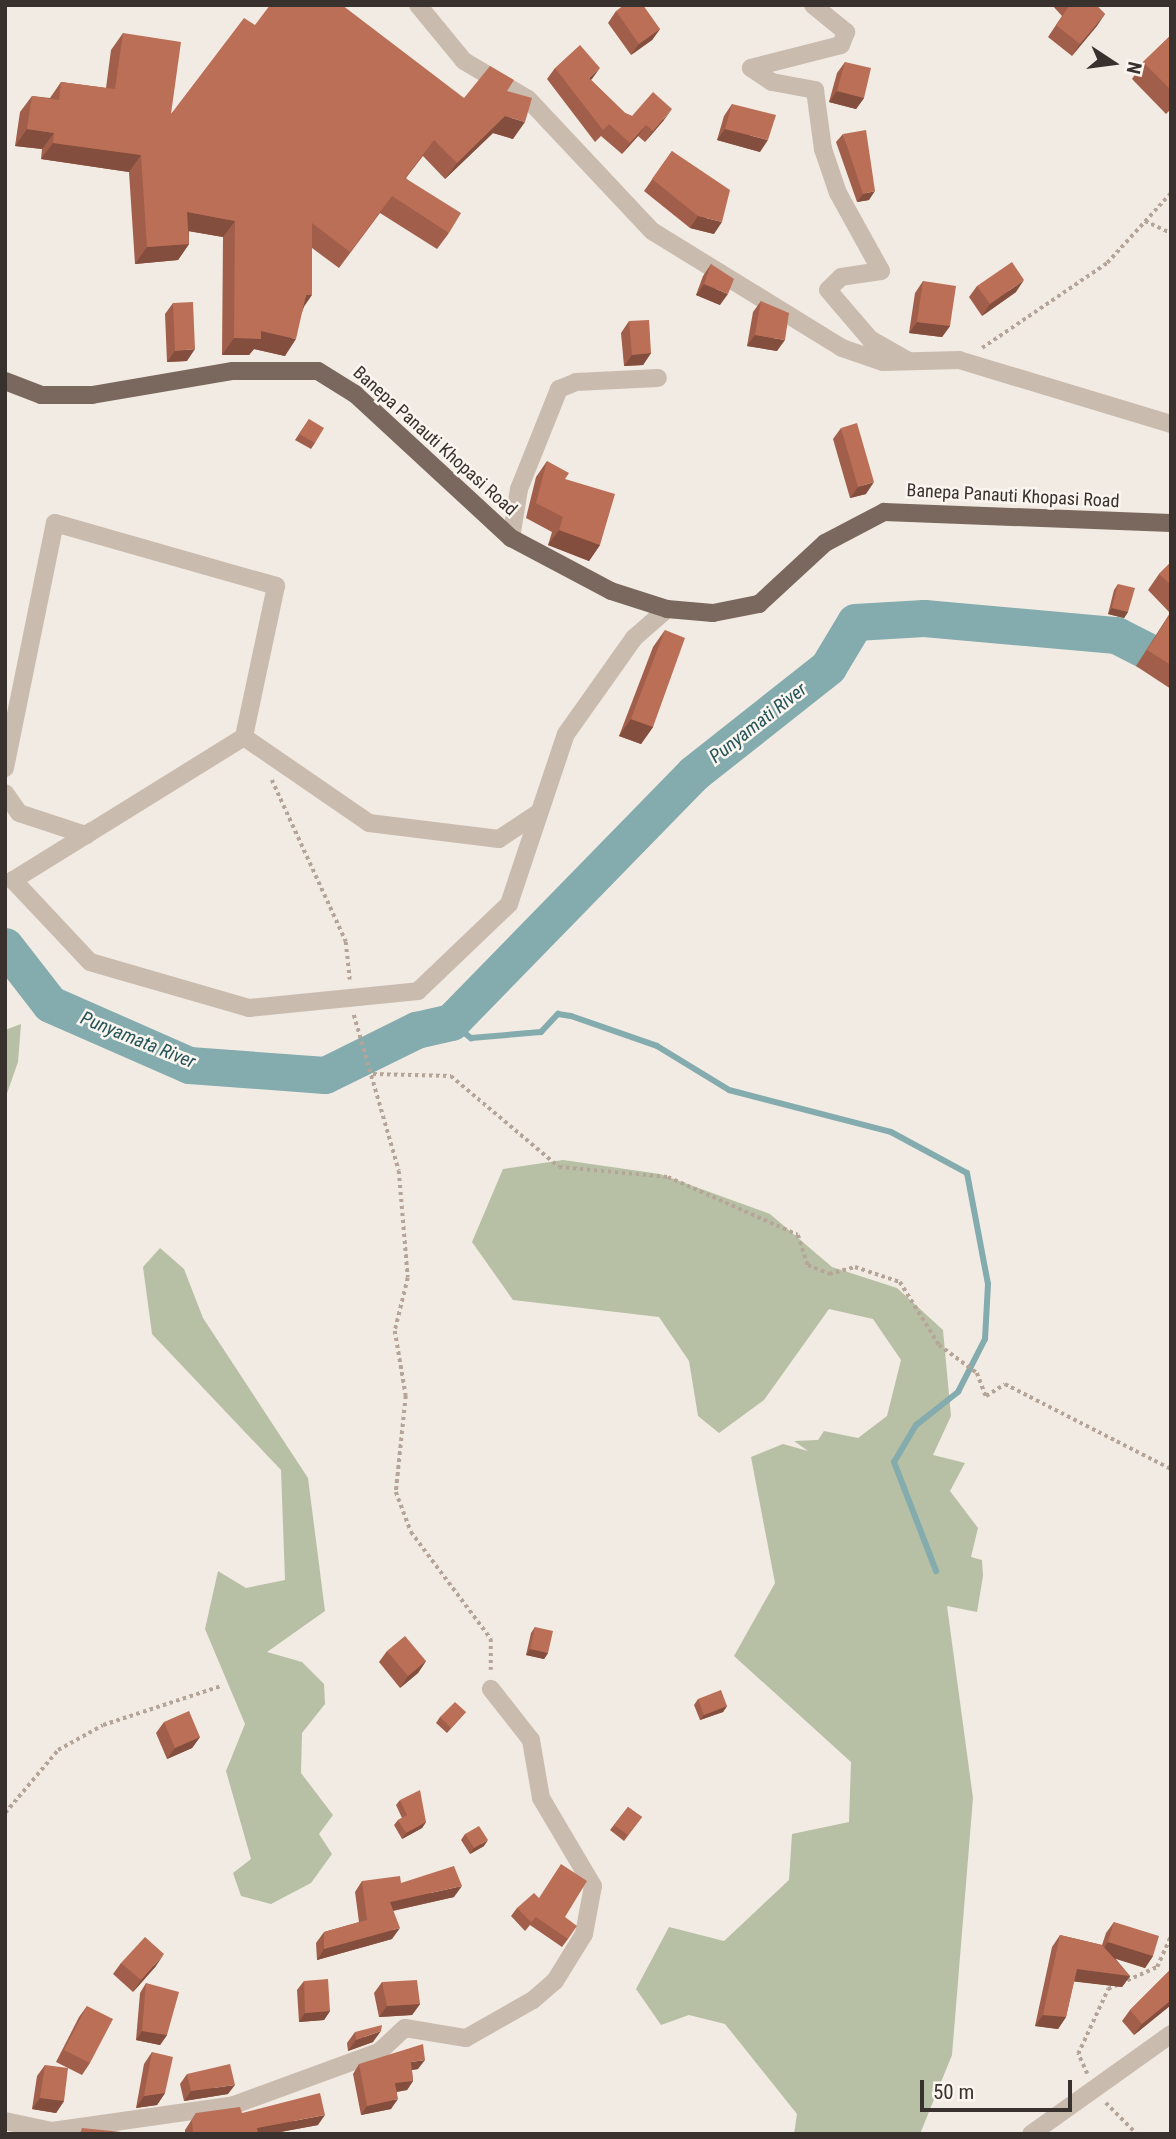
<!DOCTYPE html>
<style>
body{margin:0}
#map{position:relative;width:1176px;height:2139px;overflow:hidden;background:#f2ebe3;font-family:"Roboto Condensed",sans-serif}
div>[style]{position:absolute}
.green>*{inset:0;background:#b7c0a4}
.stream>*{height:6px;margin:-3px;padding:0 3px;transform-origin:3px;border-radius:3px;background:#84abad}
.river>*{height:37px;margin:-18.5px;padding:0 18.5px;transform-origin:18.5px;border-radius:18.5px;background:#84abad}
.path>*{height:3.5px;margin-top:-1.75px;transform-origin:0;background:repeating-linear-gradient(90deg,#b5a599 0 3.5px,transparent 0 7px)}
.street>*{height:18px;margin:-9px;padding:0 9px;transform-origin:9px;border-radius:9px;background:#cabbaf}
.primary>*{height:18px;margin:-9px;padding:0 9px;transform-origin:9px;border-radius:9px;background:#7a685f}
.wall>*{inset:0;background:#a15f4b}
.shaded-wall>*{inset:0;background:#834e3d}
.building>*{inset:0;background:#bb6f57}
span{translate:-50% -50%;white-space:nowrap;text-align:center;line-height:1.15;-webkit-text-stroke:5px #faf5ef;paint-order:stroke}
.street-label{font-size:18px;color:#39312d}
.water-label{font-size:19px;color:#255558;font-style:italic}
.frame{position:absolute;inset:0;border:7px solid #39312d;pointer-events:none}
.north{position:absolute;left:1078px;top:28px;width:70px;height:70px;-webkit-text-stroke:5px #faf5ef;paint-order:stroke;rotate:103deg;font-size:19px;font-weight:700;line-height:28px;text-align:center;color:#39312d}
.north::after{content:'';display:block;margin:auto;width:24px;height:32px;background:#39312d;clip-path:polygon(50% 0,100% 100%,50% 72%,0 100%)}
.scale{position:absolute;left:920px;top:2080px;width:152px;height:32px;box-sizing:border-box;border:4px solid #39312d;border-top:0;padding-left:9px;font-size:21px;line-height:24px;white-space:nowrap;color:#39312d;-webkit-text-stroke:5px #faf5ef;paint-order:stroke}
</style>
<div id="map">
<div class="green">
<div style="clip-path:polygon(21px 1024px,18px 1062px,5px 1099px,5px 1030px)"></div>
<div style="clip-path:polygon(563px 1160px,660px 1174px,770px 1214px,832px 1267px,897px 1288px,943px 1330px,951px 1416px,933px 1455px,965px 1463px,950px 1491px,978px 1528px,971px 1557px,982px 1560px,983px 1576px,977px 1612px,947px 1606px,973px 1798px,952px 2055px,920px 2134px,794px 2134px,797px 2114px,725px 2024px,689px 2015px,661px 2025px,636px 1989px,669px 1927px,724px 1941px,789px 1880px,792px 1834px,849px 1822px,851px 1762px,734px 1656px,775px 1583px,751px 1457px,783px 1444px,808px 1451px,794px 1441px,818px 1440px,824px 1431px,858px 1438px,887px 1416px,901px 1360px,873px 1319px,829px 1309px,764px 1400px,719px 1433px,698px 1416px,689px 1361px,659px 1317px,513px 1300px,472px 1242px,503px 1169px)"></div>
<div style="clip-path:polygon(160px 1248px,184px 1269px,203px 1318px,308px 1478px,325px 1611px,267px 1652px,302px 1662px,324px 1684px,325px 1704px,302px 1733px,301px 1773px,333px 1815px,319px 1834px,332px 1854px,311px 1883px,271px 1904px,241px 1896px,233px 1873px,251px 1859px,226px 1771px,245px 1724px,205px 1629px,218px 1571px,246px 1588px,285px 1580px,281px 1470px,152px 1334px,143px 1267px)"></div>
</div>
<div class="stream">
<div style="left:451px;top:1022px;width:26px;rotate:39deg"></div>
<div style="left:471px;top:1038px;width:70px;rotate:-4.9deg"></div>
<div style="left:541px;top:1032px;width:25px;rotate:-47deg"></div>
<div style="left:558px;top:1014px;width:13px;rotate:9deg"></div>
<div style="left:571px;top:1016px;width:91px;rotate:19.2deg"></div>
<div style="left:657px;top:1046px;width:84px;rotate:31.4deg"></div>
<div style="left:729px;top:1090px;width:167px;rotate:14.5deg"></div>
<div style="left:891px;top:1132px;width:86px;rotate:28.3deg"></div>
<div style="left:967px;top:1173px;width:113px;rotate:79.3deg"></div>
<div style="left:988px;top:1284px;width:55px;rotate:93.1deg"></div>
<div style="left:985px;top:1339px;width:59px;rotate:117deg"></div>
<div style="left:958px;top:1392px;width:53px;rotate:141.8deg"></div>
<div style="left:916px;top:1425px;width:43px;rotate:120.7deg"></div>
<div style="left:894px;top:1462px;width:117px;rotate:68.9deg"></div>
</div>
<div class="river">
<div style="left:5px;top:946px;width:73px;rotate:52.2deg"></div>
<div style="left:50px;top:1004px;width:152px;rotate:23.7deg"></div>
<div style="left:189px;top:1065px;width:136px;rotate:4.2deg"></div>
<div style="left:325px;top:1075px;width:102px;rotate:-26.3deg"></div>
<div style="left:416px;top:1030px;width:36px;rotate:-13deg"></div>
<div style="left:451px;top:1022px;width:348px;rotate:-45.7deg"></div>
<div style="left:694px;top:773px;width:171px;rotate:-38.3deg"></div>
<div style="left:828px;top:667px;width:52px;rotate:-59deg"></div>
<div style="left:855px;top:622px;width:69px;rotate:-3.3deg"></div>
<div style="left:924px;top:618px;width:193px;rotate:5.1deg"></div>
<div style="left:1116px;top:635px;width:62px;rotate:27deg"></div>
</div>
<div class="path">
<div style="left:1145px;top:221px;width:29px;rotate:25deg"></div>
<div style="left:982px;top:348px;width:151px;rotate:-34.2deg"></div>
<div style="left:1107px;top:263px;width:95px;rotate:-47.6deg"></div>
<div style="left:272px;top:780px;width:178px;rotate:65.4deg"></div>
<div style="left:346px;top:942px;width:38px;rotate:84deg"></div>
<div style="left:354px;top:1015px;width:162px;rotate:73.9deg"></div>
<div style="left:399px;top:1171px;width:107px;rotate:85.2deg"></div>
<div style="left:408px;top:1278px;width:55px;rotate:103.8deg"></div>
<div style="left:395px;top:1331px;width:66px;rotate:80.4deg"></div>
<div style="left:406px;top:1396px;width:97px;rotate:95.9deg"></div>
<div style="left:396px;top:1492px;width:43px;rotate:69.4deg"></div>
<div style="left:411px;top:1532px;width:134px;rotate:53.2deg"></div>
<div style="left:491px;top:1639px;width:31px;rotate:90deg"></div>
<div style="left:373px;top:1074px;width:78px;rotate:1.5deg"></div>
<div style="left:451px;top:1076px;width:141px;rotate:40.1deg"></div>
<div style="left:559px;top:1167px;width:109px;rotate:5.2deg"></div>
<div style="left:668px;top:1177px;width:142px;rotate:24deg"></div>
<div style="left:798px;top:1235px;width:32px;rotate:72deg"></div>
<div style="left:808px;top:1265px;width:23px;rotate:23deg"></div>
<div style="left:829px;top:1274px;width:27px;rotate:-15deg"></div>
<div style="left:855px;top:1267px;width:47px;rotate:18.4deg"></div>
<div style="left:900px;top:1282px;width:74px;rotate:58.2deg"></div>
<div style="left:939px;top:1345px;width:47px;rotate:36.4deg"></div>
<div style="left:977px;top:1373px;width:25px;rotate:69deg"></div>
<div style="left:986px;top:1396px;width:22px;rotate:-32deg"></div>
<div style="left:1005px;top:1384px;width:186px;rotate:27.1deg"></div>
<div style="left:5px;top:1813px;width:82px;rotate:-49.9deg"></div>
<div style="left:58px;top:1750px;width:51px;rotate:-29.1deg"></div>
<div style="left:103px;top:1725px;width:124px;rotate:-18.3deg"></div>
<div style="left:1087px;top:2074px;width:22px;rotate:-114deg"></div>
<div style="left:1078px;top:2054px;width:72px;rotate:-65.2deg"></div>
<div style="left:1108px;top:1989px;width:54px;rotate:-24.2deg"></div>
<div style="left:1157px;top:1967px;width:35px;rotate:-66deg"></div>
<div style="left:1106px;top:2103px;width:44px;rotate:45deg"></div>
</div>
<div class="street">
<div style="left:418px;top:5px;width:72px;rotate:50.6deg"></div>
<div style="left:464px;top:61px;width:74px;rotate:30.7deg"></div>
<div style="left:528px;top:99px;width:181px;rotate:46.8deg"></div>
<div style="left:652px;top:231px;width:223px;rotate:31.6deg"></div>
<div style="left:842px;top:348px;width:43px;rotate:18.9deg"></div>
<div style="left:883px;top:362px;width:76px;rotate:-1.5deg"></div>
<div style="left:959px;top:360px;width:221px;rotate:16.8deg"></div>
<div style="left:813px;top:5px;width:43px;rotate:39.3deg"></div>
<div style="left:846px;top:32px;width:14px;rotate:111deg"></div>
<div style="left:841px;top:45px;width:93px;rotate:165.7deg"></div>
<div style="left:751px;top:68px;width:25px;rotate:34deg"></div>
<div style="left:772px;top:82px;width:44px;rotate:10.5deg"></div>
<div style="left:815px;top:90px;width:60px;rotate:82.3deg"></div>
<div style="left:823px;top:149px;width:46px;rotate:71.2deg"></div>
<div style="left:838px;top:193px;width:89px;rotate:61.1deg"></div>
<div style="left:881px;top:271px;width:40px;rotate:171.5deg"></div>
<div style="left:841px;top:277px;width:18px;rotate:135deg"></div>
<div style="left:828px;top:290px;width:65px;rotate:49.4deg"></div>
<div style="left:870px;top:339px;width:43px;rotate:29.6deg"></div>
<div style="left:511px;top:538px;width:50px;rotate:-80.7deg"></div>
<div style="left:519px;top:489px;width:108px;rotate:-68.2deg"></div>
<div style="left:559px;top:389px;width:18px;rotate:-22deg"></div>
<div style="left:576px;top:382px;width:82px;rotate:-2.8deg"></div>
<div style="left:244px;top:737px;width:152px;rotate:34.5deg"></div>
<div style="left:369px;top:823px;width:131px;rotate:7deg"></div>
<div style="left:499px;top:839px;width:47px;rotate:-33.7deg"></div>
<div style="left:5px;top:768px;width:250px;rotate:-78.5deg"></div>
<div style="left:55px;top:523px;width:230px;rotate:15.9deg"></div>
<div style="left:276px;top:586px;width:154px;rotate:102deg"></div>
<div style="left:244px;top:737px;width:272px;rotate:148.2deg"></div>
<div style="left:13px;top:880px;width:112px;rotate:46.8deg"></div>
<div style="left:90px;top:962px;width:166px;rotate:16.1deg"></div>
<div style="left:249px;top:1008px;width:170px;rotate:-5.7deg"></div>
<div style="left:418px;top:991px;width:126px;rotate:-43.7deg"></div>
<div style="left:509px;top:904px;width:179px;rotate:-71.5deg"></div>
<div style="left:566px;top:734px;width:118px;rotate:-54.7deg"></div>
<div style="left:634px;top:638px;width:44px;rotate:-41.3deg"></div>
<div style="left:5px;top:793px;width:24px;rotate:55deg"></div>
<div style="left:19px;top:813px;width:71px;rotate:18.2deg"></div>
<div style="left:86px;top:835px;width:7px;rotate:-34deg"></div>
<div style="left:5px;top:2121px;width:48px;rotate:12deg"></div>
<div style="left:52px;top:2131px;width:184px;rotate:-8.1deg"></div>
<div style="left:234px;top:2105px;width:154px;rotate:-20.1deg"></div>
<div style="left:379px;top:2052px;width:35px;rotate:-43deg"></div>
<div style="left:405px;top:2028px;width:62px;rotate:9.3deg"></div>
<div style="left:466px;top:2038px;width:77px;rotate:-29.6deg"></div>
<div style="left:533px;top:2000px;width:29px;rotate:-41deg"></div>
<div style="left:555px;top:1981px;width:55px;rotate:-58.3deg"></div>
<div style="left:584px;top:1934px;width:49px;rotate:-79.4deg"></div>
<div style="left:593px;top:1886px;width:102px;rotate:-120.6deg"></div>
<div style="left:541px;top:1798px;width:59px;rotate:-99.8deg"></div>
<div style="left:531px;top:1740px;width:65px;rotate:-128.1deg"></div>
<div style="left:1031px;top:2134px;width:172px;rotate:-35.5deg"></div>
</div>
<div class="primary">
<div style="left:5px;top:381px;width:39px;rotate:21deg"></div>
<div style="left:41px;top:395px;width:51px"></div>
<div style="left:92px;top:395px;width:143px;rotate:-9.7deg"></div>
<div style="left:233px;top:371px;width:85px"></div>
<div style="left:318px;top:371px;width:44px;rotate:31.9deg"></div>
<div style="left:355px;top:394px;width:212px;rotate:42.7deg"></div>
<div style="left:511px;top:538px;width:113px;rotate:27.9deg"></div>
<div style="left:611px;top:591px;width:59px;rotate:17.8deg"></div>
<div style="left:667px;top:609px;width:46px;rotate:5deg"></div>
<div style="left:713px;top:613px;width:47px;rotate:-11.1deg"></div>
<div style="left:759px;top:604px;width:90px;rotate:-42.7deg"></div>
<div style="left:825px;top:543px;width:67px;rotate:-27.7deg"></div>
<div style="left:884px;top:512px;width:287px;rotate:2.2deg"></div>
</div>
<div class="wall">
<div style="clip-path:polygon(1052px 5px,1096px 5px,1105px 14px,1072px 56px,1048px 37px,1062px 16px)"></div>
<div style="clip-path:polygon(616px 11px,660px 29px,652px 40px,631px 55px,608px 23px)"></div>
<div style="clip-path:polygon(255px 25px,464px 98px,507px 91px,513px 139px,493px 133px,445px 179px,423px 156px,406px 178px,449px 233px,437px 249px,380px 213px,339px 268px,312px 248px,304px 307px,285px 356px,254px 349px,249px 355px,222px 355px,223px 237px,189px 231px,189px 244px,178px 260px,135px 264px,129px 172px,41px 159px,42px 149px,15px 146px,20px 112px,32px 96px,50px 98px,61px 82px,106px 88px,111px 50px,123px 33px,171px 114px)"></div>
<div style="clip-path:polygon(1171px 35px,1171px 109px,1166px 114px,1132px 79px,1143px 62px)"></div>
<div style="clip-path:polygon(845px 62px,864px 98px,856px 109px,829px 102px,837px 73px)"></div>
<div style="clip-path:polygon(555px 68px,591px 80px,625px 113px,632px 116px,664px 120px,645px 142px,638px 136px,622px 154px,601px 136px,595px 142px,547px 79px)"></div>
<div style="clip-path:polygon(732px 104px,760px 152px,717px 140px,724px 116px)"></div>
<div style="clip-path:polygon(843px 134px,869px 200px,857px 202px,836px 142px)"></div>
<div style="clip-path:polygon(672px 151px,714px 234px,690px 228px,644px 191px)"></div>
<div style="clip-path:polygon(711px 264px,720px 305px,696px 295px,703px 276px)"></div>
<div style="clip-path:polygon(923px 281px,950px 326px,942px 337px,909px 333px,915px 293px)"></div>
<div style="clip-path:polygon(977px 286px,1016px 292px,982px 316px,969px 297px)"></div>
<div style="clip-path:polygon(761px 301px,777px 351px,747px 346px,753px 312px)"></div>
<div style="clip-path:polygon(173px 303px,187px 361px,167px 362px,165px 314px)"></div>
<div style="clip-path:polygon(629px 321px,651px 353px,643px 365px,624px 366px,621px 333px)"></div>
<div style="clip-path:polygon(309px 419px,315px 443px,311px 449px,295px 440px)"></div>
<div style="clip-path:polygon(841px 428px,866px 494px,850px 498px,833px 439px)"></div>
<div style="clip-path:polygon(547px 461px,600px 545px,589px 561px,548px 545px,552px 532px,526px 518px,536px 477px)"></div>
<div style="clip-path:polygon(1171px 562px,1171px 689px,1136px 666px,1170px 613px,1148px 590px,1159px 574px)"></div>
<div style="clip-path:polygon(1118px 584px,1128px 612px,1124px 618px,1108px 614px,1114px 590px)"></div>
<div style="clip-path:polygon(665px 630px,653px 727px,641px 744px,619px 736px,653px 647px)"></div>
<div style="clip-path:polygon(535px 1627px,548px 1653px,544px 1659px,526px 1655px,531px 1633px)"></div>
<div style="clip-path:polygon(387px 1651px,426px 1661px,418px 1673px,400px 1688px,379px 1662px)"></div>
<div style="clip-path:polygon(698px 1699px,727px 1706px,723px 1712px,700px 1720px,694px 1705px)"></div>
<div style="clip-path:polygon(466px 1712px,447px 1733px,436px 1723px,440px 1717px)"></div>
<div style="clip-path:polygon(164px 1722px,200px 1737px,192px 1748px,167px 1759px,156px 1733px)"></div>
<div style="clip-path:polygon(400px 1800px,426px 1822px,422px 1828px,402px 1839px,394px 1825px,398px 1820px,402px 1818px,396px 1805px)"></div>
<div style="clip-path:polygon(628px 1807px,642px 1817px,624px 1841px,610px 1830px)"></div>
<div style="clip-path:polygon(465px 1834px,484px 1846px,470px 1854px,461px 1840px)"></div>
<div style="clip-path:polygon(362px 1881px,454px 1897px,393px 1911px,392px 1939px,317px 1960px,316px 1943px,324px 1932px,359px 1922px,355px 1892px)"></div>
<div style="clip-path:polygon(538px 1898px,565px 1917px,568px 1939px,562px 1947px,530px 1925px,525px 1931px,511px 1916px,517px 1908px)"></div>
<div style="clip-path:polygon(1114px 1922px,1153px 1956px,1145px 1968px,1115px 1958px,1130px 1976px,1122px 1987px,1074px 1981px,1066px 2017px,1058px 2029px,1035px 2026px,1052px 1947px,1060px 1935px,1102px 1945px,1106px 1933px)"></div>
<div style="clip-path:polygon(121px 1963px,156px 1966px,133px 1992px,113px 1974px)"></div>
<div style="clip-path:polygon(1171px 1969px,1171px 2005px,1134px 2035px,1122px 2021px,1130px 2010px)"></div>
<div style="clip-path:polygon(304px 1981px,330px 2011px,324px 2020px,299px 2022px,297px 1990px)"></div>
<div style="clip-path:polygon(382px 1982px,420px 2004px,412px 2015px,379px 2017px,374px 1993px)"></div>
<div style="clip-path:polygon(146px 1983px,167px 2035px,160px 2045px,136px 2040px,140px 1993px)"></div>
<div style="clip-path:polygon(87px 2006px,90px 2063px,82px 2075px,56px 2062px,79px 2017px)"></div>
<div style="clip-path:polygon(355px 2032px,373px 2042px,348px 2051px,347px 2043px)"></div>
<div style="clip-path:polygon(152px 2052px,165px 2093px,157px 2105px,136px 2108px,144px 2064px)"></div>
<div style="clip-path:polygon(359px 2064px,418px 2069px,412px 2070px,413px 2081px,407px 2090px,397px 2092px,391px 2109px,361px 2115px,353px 2074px)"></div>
<div style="clip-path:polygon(45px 2065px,64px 2101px,56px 2113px,32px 2109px,37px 2076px)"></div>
<div style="clip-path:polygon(187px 2074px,228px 2094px,184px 2101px,180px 2084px)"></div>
<div style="clip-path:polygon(196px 2113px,242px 2113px,318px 2125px,270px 2134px,185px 2134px,185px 2130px)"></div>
</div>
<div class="shaded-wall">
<div style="clip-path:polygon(1105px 14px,1097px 26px,1072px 56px,1080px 44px)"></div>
<div style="clip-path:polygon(660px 29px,652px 40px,631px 55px,639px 44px)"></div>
<div style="clip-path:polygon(600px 68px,592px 79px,581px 89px,589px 78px)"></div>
<div style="clip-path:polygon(837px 91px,864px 98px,856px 109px,829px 102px)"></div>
<div style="clip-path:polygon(672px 109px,664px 120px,645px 142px,653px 131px)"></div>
<div style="clip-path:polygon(505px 116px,525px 122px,513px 139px,493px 133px,445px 179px,457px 163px)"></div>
<div style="clip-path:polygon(646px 125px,638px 136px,622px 154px,630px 143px)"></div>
<div style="clip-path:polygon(27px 129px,54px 133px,42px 149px,15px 146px)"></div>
<div style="clip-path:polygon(725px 129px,768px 140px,760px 152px,717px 140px)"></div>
<div style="clip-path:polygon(53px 143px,141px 155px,129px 172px,41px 159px)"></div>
<div style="clip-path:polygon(875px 191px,869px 200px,857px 202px,863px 194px)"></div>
<div style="clip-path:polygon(187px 212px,235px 221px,223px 237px,176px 229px)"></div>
<div style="clip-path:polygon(698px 216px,722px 222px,714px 234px,690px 228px)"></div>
<div style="clip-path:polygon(189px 244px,178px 260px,135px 264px,147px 247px)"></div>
<div style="clip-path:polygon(1024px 280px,1016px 292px,982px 316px,990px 304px)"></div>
<div style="clip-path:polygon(704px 284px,728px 294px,720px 305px,696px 295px)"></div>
<div style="clip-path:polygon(306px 295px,312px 295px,301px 311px)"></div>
<div style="clip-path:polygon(917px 322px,950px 326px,942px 337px,909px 333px)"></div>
<div style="clip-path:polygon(261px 331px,296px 339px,285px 356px,254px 349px,249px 355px,222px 355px,234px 338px)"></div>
<div style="clip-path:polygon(755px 335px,785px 340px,777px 351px,747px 346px)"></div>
<div style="clip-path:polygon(195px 349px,187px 361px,167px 362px,175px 351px)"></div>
<div style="clip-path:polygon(651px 353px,643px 365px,624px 366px,632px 355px)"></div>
<div style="clip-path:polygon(874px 482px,866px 494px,850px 498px,858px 487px)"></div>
<div style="clip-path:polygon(559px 530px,600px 545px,589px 561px,548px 545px)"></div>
<div style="clip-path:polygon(1112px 608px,1128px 612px,1124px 618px,1108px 614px)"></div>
<div style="clip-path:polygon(631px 719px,653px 727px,641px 744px,619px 736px)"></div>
<div style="clip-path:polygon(530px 1649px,548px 1653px,544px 1659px,526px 1655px)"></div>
<div style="clip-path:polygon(426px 1661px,418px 1673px,400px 1688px,408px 1676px)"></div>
<div style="clip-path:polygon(727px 1706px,723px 1712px,700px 1720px,704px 1715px)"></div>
<div style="clip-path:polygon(200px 1737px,192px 1748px,167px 1759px,175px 1748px)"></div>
<div style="clip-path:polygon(426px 1822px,422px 1828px,402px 1839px,406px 1833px)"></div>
<div style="clip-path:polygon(488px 1840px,484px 1846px,470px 1854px,474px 1848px)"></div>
<div style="clip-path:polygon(462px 1886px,454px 1897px,382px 1913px,390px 1902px)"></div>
<div style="clip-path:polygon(400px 1928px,392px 1939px,317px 1960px,324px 1949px)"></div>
<div style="clip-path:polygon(1108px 1942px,1153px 1956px,1145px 1968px,1100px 1954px)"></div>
<div style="clip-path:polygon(164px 1954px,156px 1966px,133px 1992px,141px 1980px)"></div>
<div style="clip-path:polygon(1077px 1969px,1130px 1976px,1122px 1987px,1069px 1981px)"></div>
<div style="clip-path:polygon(1171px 2000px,1171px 2005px,1134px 2035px,1142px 2024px)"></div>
<div style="clip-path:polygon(420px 2004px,412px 2015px,379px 2017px,387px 2006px)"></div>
<div style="clip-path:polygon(330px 2011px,324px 2020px,299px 2022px,305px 2013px)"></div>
<div style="clip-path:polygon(1043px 2015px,1066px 2017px,1058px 2029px,1035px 2026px)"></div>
<div style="clip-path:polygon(142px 2031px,167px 2035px,160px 2045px,136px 2040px)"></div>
<div style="clip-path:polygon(381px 2031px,373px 2042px,348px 2051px,356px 2040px)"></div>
<div style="clip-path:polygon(425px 2060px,418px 2069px,404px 2071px,411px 2062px)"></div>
<div style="clip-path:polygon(413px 2081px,407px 2090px,388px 2093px,395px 2083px)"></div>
<div style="clip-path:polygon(235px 2085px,228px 2094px,184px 2101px,191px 2091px)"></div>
<div style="clip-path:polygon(165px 2093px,157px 2105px,136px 2108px,144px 2096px)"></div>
<div style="clip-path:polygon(40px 2098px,64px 2101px,56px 2113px,32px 2109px)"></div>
<div style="clip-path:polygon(398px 2099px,391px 2109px,361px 2115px,367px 2106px)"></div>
<div style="clip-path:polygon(325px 2115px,318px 2125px,269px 2134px,253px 2134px,257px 2128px)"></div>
</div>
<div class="building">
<div style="clip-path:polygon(270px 5px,342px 5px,464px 98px,490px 66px,514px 80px,507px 91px,532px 98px,525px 122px,505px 116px,457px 163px,434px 140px,405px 178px,461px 213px,449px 233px,392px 196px,350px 252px,312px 223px,312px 295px,306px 295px,296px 339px,261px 331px,261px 339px,234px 338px,235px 221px,187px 212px,189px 244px,147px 247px,141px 155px,53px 143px,54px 133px,27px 129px,32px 96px,59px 100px,61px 82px,115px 89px,123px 33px,181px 42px,171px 114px,244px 18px,255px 25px)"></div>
<div style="clip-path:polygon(624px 5px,643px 5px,660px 29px,639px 44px,616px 11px)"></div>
<div style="clip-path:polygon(1070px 5px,1096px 5px,1105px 14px,1080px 44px,1056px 25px)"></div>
<div style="clip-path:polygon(1171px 35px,1171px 90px,1143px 62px)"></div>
<div style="clip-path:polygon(580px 45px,600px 68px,589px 78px,625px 113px,632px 116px,653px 92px,672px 109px,653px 131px,646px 125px,630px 143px,609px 124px,603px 130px,555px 68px)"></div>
<div style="clip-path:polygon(845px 62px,871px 68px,864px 98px,837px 91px)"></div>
<div style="clip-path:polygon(732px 104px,776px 115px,768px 140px,725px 129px)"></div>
<div style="clip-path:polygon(866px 130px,875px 191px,863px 194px,843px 134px)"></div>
<div style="clip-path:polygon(672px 151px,730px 190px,722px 222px,698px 216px,652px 179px)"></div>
<div style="clip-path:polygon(1012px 262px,1024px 280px,990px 304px,977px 286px)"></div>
<div style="clip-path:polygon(711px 264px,734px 279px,728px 294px,704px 284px)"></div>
<div style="clip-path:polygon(923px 281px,956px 286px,950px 326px,917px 322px)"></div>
<div style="clip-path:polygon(761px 301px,789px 313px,785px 340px,755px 335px)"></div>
<div style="clip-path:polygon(193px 302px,195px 349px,175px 351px,173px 303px)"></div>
<div style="clip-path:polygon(649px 320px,651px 353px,632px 355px,629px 321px)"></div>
<div style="clip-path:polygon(309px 419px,324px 428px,315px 443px,299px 434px)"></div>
<div style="clip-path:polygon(857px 423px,874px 482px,858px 487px,841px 428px)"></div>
<div style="clip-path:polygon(547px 461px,569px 473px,565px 479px,615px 494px,600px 545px,559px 530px,563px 517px,536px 503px)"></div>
<div style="clip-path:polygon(1171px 562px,1171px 585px,1159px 574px)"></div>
<div style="clip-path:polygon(1118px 584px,1135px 588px,1128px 612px,1112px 608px)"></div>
<div style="clip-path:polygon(1171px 613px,1171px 665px,1147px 650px)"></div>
<div style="clip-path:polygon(665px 630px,685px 638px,653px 727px,631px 719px)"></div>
<div style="clip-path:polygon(535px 1627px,553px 1631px,548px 1653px,530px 1649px)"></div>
<div style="clip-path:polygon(405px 1636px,426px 1661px,408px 1676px,387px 1651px)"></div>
<div style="clip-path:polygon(721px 1690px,727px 1706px,704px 1715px,698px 1699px)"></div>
<div style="clip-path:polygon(455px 1702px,466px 1712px,451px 1728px,440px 1717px)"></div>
<div style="clip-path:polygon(189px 1711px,200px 1737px,175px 1748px,164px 1722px)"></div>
<div style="clip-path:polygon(420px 1790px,426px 1822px,406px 1833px,398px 1820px,407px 1815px,400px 1800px)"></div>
<div style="clip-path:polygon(628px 1807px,642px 1817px,628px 1835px,614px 1825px)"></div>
<div style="clip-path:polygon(479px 1826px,488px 1840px,474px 1848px,465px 1834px)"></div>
<div style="clip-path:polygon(561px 1864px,587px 1881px,565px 1917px,577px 1926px,568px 1939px,536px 1917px,531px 1922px,517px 1908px,534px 1893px,539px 1898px)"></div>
<div style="clip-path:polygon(454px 1866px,462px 1886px,390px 1902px,400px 1928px,324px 1949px,324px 1932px,367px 1920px,362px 1881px,400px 1876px,401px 1883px)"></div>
<div style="clip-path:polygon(1114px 1922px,1159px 1936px,1153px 1956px,1108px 1942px)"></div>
<div style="clip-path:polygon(1060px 1935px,1102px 1945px,1130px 1976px,1077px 1969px,1066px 2017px,1043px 2015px)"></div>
<div style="clip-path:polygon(145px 1937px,164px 1954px,141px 1980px,121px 1963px)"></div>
<div style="clip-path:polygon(1171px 1969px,1171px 2000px,1142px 2024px,1130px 2010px)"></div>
<div style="clip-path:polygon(328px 1979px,330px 2011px,305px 2013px,304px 1981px)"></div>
<div style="clip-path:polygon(417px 1980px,420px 2004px,387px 2006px,382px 1982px)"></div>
<div style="clip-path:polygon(146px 1983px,179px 1992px,167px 2035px,142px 2031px)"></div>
<div style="clip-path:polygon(87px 2006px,113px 2019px,90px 2063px,64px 2050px)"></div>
<div style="clip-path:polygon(382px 2025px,381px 2031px,356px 2040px,355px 2032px)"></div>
<div style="clip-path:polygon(423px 2044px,425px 2060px,411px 2062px,413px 2081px,395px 2083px,398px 2099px,367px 2106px,359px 2064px)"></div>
<div style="clip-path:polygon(152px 2052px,173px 2057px,165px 2093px,144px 2096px)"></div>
<div style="clip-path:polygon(230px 2064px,235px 2085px,191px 2091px,187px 2074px)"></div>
<div style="clip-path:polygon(45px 2065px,68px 2068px,64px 2101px,40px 2098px)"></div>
<div style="clip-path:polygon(320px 2093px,325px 2115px,257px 2128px,258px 2134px,193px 2134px,192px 2120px,196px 2113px,240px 2107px,242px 2113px)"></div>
<div style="clip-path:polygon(82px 2128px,121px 2132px,121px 2134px,80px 2134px)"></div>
</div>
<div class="street-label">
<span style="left:435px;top:441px;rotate:42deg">Banepa Panauti Khopasi Road</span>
<span style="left:1013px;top:496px;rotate:3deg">Banepa Panauti Khopasi Road</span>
</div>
<div class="water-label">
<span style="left:758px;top:723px;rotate:-38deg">Punyamati River</span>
<span style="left:138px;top:1040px;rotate:22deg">Punyamata River</span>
</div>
<div class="frame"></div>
<div class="north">N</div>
<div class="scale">50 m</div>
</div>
